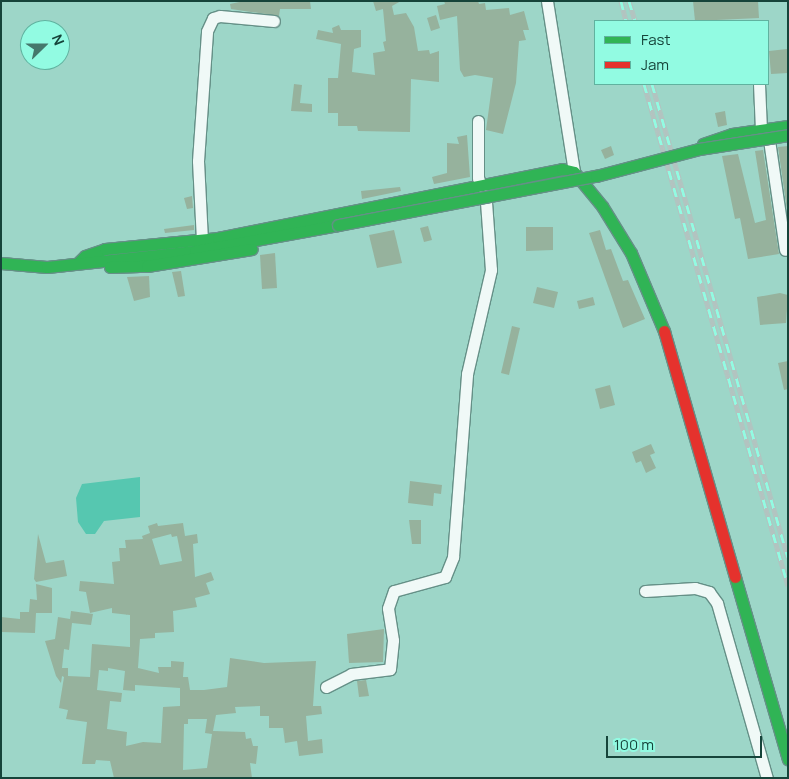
<!DOCTYPE html>
<style>
body{margin:0}
#map{position:relative;width:789px;height:779px;overflow:hidden;background:#9dd6c8;font-family:Manrope,sans-serif}
div>[style]{position:absolute}
.water>*{inset:0;background:#56c7b0}
.building>*{inset:0;background:#96b29d}
.roads{filter:drop-shadow(1px 0 #659087) drop-shadow(-1px 0 #659087) drop-shadow(0 1px #659087) drop-shadow(0 -1px #659087)}
.street>*{height:11px;margin:-5.5px;padding:0 5.5px;transform-origin:5.5px;border-radius:5.5px;background:#f0f9f7}
.fast>*{height:11px;margin:-5.5px;padding:0 5.5px;transform-origin:5.5px;border-radius:5.5px;background:#30b455}
.jam>*{height:11px;margin:-5.5px;padding:0 5.5px;transform-origin:5.5px;border-radius:5.5px;background:#e5322d}
.rail>*{height:5px;margin-top:-2.5px;transform-origin:0;background:repeating-linear-gradient(90deg,#92fbe2 0 9px,#b3c3c0 0 18px);box-sizing:border-box;border-block:1px solid #b3c3c0}
.bridges{filter:drop-shadow(1px 0 #659087) drop-shadow(-1px 0 #659087) drop-shadow(0 1px #659087) drop-shadow(0 -1px #659087)}
.fast-bridge>*{height:11px;margin:-5.5px;padding:0 5.5px;transform-origin:5.5px;border-radius:5.5px;background:#30b455}
span{translate:-50% -50%;white-space:nowrap;text-align:center;line-height:1.15;-webkit-text-stroke:4px #92fbe2;paint-order:stroke}
.frame{position:absolute;inset:0;border:2px solid #16443a;pointer-events:none}
.legend{position:absolute;left:594px;top:20px;width:175px;height:65px;box-sizing:border-box;background:#92fbe2;border:1px solid #60b29f;margin:0;padding:6px 9px;list-style:none;font-size:15px;color:#16443a}
.legend li{display:flex;align-items:center;gap:10px;height:25px}
.legend b{width:25px;border:1px solid #60b29f}
.north{position:absolute;left:20px;top:20px;width:50px;height:50px;box-sizing:border-box;background:#92fbe2;border:1px solid #60b29f;border-radius:50%;rotate:68deg;font-size:14px;font-weight:700;line-height:20px;text-align:center;color:#16443a}
.north::after{content:'';display:block;margin:auto;width:18px;height:22px;background:#45776c;clip-path:polygon(50% 0,100% 100%,50% 72%,0 100%)}
.scale{position:absolute;left:606px;top:736px;width:156px;height:22px;box-sizing:border-box;border:2px solid #16443a;border-top:0;padding-left:6px;font-size:15px;line-height:18px;white-space:nowrap;color:#16443a;-webkit-text-stroke:4px #92fbe2;paint-order:stroke}
</style>
<div id="map">
<div class="water">
<div style="clip-path:polygon(140px 477px,140px 517px,104px 521px,95px 534px,86px 534px,78px 522px,76px 498px,82px 484px)"></div>
</div>
<div class="building">
<div style="clip-path:polygon(244px 1px,310px 1px,311px 9px,280px 9px,279px 16px,231px 9px,230px 4px)"></div>
<div style="clip-path:polygon(373px 1px,401px 1px,392px 6px,394px 15px,406px 13px,414px 27px,418px 51px,429px 50px,430px 54px,439px 51px,439px 82px,411px 79px,410px 132px,358px 131px,357px 126px,338px 126px,338px 113px,328px 113px,328px 78px,338px 78px,341px 44px,316px 39px,318px 30px,333px 33px,332px 28px,339px 25px,341px 30px,361px 30px,361px 47px,354px 49px,352px 72px,375px 75px,373px 53px,385px 51px,383px 42px,386px 41px,383px 9px,376px 11px)"></div>
<div style="clip-path:polygon(444px 1px,478px 1px,479px 4px,485px 3px,486px 10px,509px 8px,510px 15px,524px 11px,529px 30px,523px 30px,526px 40px,519px 41px,516px 83px,503px 134px,486px 130px,493px 78px,475px 75px,464px 77px,460px 70px,457px 16px,440px 20px,437px 6px,445px 4px)"></div>
<div style="clip-path:polygon(693px 1px,758px 1px,759px 18px,695px 21px)"></div>
<div style="clip-path:polygon(436px 15px,440px 28px,431px 31px,427px 18px)"></div>
<div style="clip-path:polygon(787px 49px,788px 73px,771px 74px,769px 51px)"></div>
<div style="clip-path:polygon(294px 84px,302px 85px,300px 103px,312px 104px,312px 112px,291px 111px)"></div>
<div style="clip-path:polygon(725px 111px,727px 125px,718px 127px,715px 113px)"></div>
<div style="clip-path:polygon(467px 135px,470px 177px,434px 184px,432px 177px,447px 173px,447px 143px,459px 144px,457px 137px)"></div>
<div style="clip-path:polygon(611px 146px,614px 155px,605px 159px,601px 150px)"></div>
<div style="clip-path:polygon(788px 146px,788px 217px,778px 147px)"></div>
<div style="clip-path:polygon(763px 150px,779px 254px,748px 259px,740px 218px,735px 219px,722px 156px,738px 154px,755px 223px,766px 220px,755px 151px)"></div>
<div style="clip-path:polygon(400px 187px,401px 191px,362px 199px,361px 191px)"></div>
<div style="clip-path:polygon(192px 196px,193px 208px,187px 209px,184px 198px)"></div>
<div style="clip-path:polygon(194px 225px,194px 230px,165px 233px,164px 229px)"></div>
<div style="clip-path:polygon(428px 226px,432px 240px,424px 242px,420px 228px)"></div>
<div style="clip-path:polygon(526px 227px,553px 227px,553px 250px,526px 251px)"></div>
<div style="clip-path:polygon(394px 230px,402px 263px,377px 268px,369px 235px)"></div>
<div style="clip-path:polygon(600px 230px,606px 250px,611px 249px,623px 281px,628px 280px,645px 319px,623px 328px,589px 233px)"></div>
<div style="clip-path:polygon(275px 253px,277px 288px,262px 289px,260px 255px)"></div>
<div style="clip-path:polygon(181px 271px,185px 296px,178px 297px,172px 272px)"></div>
<div style="clip-path:polygon(149px 276px,150px 297px,134px 301px,127px 277px)"></div>
<div style="clip-path:polygon(537px 287px,558px 292px,554px 308px,533px 303px)"></div>
<div style="clip-path:polygon(780px 293px,788px 295px,786px 323px,760px 325px,757px 297px)"></div>
<div style="clip-path:polygon(593px 297px,595px 305px,579px 309px,577px 301px)"></div>
<div style="clip-path:polygon(512px 326px,520px 328px,509px 375px,501px 373px)"></div>
<div style="clip-path:polygon(788px 361px,788px 389px,784px 390px,778px 363px)"></div>
<div style="clip-path:polygon(610px 385px,615px 405px,600px 409px,595px 389px)"></div>
<div style="clip-path:polygon(651px 444px,655px 453px,650px 455px,656px 468px,646px 473px,641px 461px,636px 463px,632px 452px)"></div>
<div style="clip-path:polygon(410px 481px,442px 485px,441px 494px,434px 493px,433px 506px,408px 503px)"></div>
<div style="clip-path:polygon(409px 520px,421px 520px,421px 544px,412px 544px)"></div>
<div style="clip-path:polygon(evenodd,157px 523px,158px 526px,183px 523px,185px 536px,197px 534px,198px 543px,193px 544px,195px 577px,211px 572px,214px 580px,206px 583px,210px 594px,195px 598px,197px 607px,173px 611px,174px 632px,155px 633px,155px 638px,140px 639px,138px 668px,159px 673px,158px 667px,171px 667px,171px 661px,184px 662px,183px 677px,188px 677px,190px 690px,204px 690px,227px 687px,230px 658px,264px 663px,316px 661px,313px 706px,321px 706px,322px 714px,306px 716px,308px 741px,322px 739px,323px 753px,299px 756px,297px 741px,285px 743px,283px 728px,269px 728px,269px 716px,260px 716px,260px 706px,235px 707px,236px 713px,216px 715px,213px 731px,245px 732px,246px 739px,251px 738px,253px 746px,258px 746px,256px 764px,250px 763px,252px 778px,114px 778px,110px 761px,96px 760px,95px 764px,82px 764px,87px 722px,66px 719px,68px 710px,59px 708px,64px 677px,62px 676px,61px 683px,56px 676px,45px 641px,55px 639px,58px 617px,70px 619px,71px 611px,93px 614px,91px 625px,72px 623px,69px 650px,64px 649px,62px 668px,68px 668px,68px 676px,90px 677px,92px 644px,130px 647px,130px 615px,112px 613px,112px 608px,90px 613px,86px 592px,79px 591px,80px 581px,114px 584px,112px 562px,120px 561px,119px 548px,126px 548px,125px 540px,143px 539px,142px 536px,150px 533px,148px 526px,157px 523px,171px 534px,172px 537px,177px 536px,182px 561px,160px 565px,152px 539px,171px 534px,157px 523px,108px 668px,125px 671px,123px 690px,135px 691px,135px 685px,180px 688px,180px 706px,163px 707px,161px 743px,143px 742px,126px 746px,127px 732px,107px 729px,110px 701px,121px 702px,122px 693px,97px 690px,99px 670px,108px 671px,108px 668px,157px 523px,188px 719px,207px 719px,205px 733px,212px 734px,207px 768px,183px 770px,184px 724px,188px 724px,188px 719px)"></div>
<div style="clip-path:polygon(38px 534px,46px 563px,64px 560px,67px 576px,36px 582px,34px 579px)"></div>
<div style="clip-path:polygon(36px 584px,52px 588px,52px 613px,36px 613px,35px 633px,1px 632px,1px 617px,20px 619px,20px 612px,29px 612px,30px 599px,37px 600px)"></div>
<div style="clip-path:polygon(384px 629px,383px 662px,349px 663px,347px 634px)"></div>
<div style="clip-path:polygon(366px 680px,369px 696px,359px 697px,357px 681px)"></div>
</div>
<div class="roads">
<div class="street">
<div style="left:547px;top:1px;width:173px;rotate:81deg"></div>
<div style="left:759px;top:84px;width:46px;rotate:87.5deg"></div>
<div style="left:768px;top:133px;width:118px;rotate:81.7deg"></div>
<div style="left:202px;top:240px;width:79px;rotate:-92.9deg"></div>
<div style="left:198px;top:161px;width:130px;rotate:-86deg"></div>
<div style="left:207px;top:31px;width:14px;rotate:-65deg"></div>
<div style="left:213px;top:18px;width:7px;rotate:-16deg"></div>
<div style="left:220px;top:16px;width:54px;rotate:5.3deg"></div>
<div style="left:645px;top:591px;width:50px;rotate:-3.4deg"></div>
<div style="left:695px;top:588px;width:15px;rotate:16deg"></div>
<div style="left:709px;top:592px;width:14px;rotate:54deg"></div>
<div style="left:717px;top:603px;width:182px;rotate:74.1deg"></div>
<div style="left:326px;top:687px;width:28px;rotate:-27deg"></div>
<div style="left:351px;top:674px;width:39px;rotate:-7deg"></div>
<div style="left:390px;top:669px;width:29px;rotate:-84deg"></div>
<div style="left:393px;top:640px;width:32px;rotate:-99deg"></div>
<div style="left:388px;top:608px;width:18px;rotate:-71deg"></div>
<div style="left:394px;top:591px;width:53px;rotate:-15.4deg"></div>
<div style="left:445px;top:577px;width:22px;rotate:-68deg"></div>
<div style="left:453px;top:557px;width:184px;rotate:-85.6deg"></div>
<div style="left:467px;top:374px;width:107px;rotate:-77deg"></div>
<div style="left:491px;top:270px;width:68px;rotate:-94.2deg"></div>
<div style="left:486px;top:202px;width:25px;rotate:-108deg"></div>
<div style="left:478px;top:178px;width:57px;rotate:-90deg"></div>
</div>
<div class="fast">
<div style="left:703px;top:144px;width:31px;rotate:-19deg"></div>
<div style="left:732px;top:134px;width:57px;rotate:-8.1deg"></div>
<div style="left:79px;top:262px;width:8px;rotate:-45deg"></div>
<div style="left:85px;top:256px;width:21px;rotate:-19deg"></div>
<div style="left:105px;top:249px;width:114px;rotate:-5.6deg"></div>
<div style="left:218px;top:238px;width:351px;rotate:-11.3deg"></div>
<div style="left:562px;top:169px;width:12px;rotate:14deg"></div>
<div style="left:574px;top:172px;width:44px;rotate:50.5deg"></div>
<div style="left:602px;top:206px;width:55px;rotate:58.3deg"></div>
<div style="left:631px;top:253px;width:85px;rotate:67.1deg"></div>
<div style="left:1px;top:263px;width:46px;rotate:5deg"></div>
<div style="left:47px;top:267px;width:149px;rotate:-6.2deg"></div>
<div style="left:195px;top:251px;width:145px;rotate:-10.3deg"></div>
<div style="left:110px;top:267px;width:37px;rotate:-2deg"></div>
<div style="left:147px;top:266px;width:106px;rotate:-9.2deg"></div>
<div style="left:735px;top:577px;width:190px;rotate:73.8deg"></div>
</div>
<div class="jam">
<div style="left:664px;top:331px;width:256px;rotate:73.9deg"></div>
</div>
</div>
<div class="rail">
<div style="left:621px;top:1px;width:21px;rotate:76deg"></div>
<div style="left:629px;top:1px;width:21px;rotate:73deg"></div>
<div style="left:644px;top:84px;width:522px;rotate:73.99deg"></div>
<div style="left:652px;top:84px;width:492px;rotate:74deg"></div>
</div>
<div class="bridges">
<div class="fast-bridge">
<div style="left:338px;top:225px;width:263px;rotate:-10.8deg"></div>
<div style="left:596px;top:176px;width:106px;rotate:-14.7deg"></div>
<div style="left:699px;top:149px;width:90px;rotate:-8.9deg"></div>
</div>
</div>
<div class="frame"></div>
<ul class="legend">
<li><b style="height:6px;background:#30b455"></b>Fast</li>
<li><b style="height:6px;background:#e5322d"></b>Jam</li>
</ul>
<div class="north">N</div>
<div class="scale">100 m</div>
</div>
